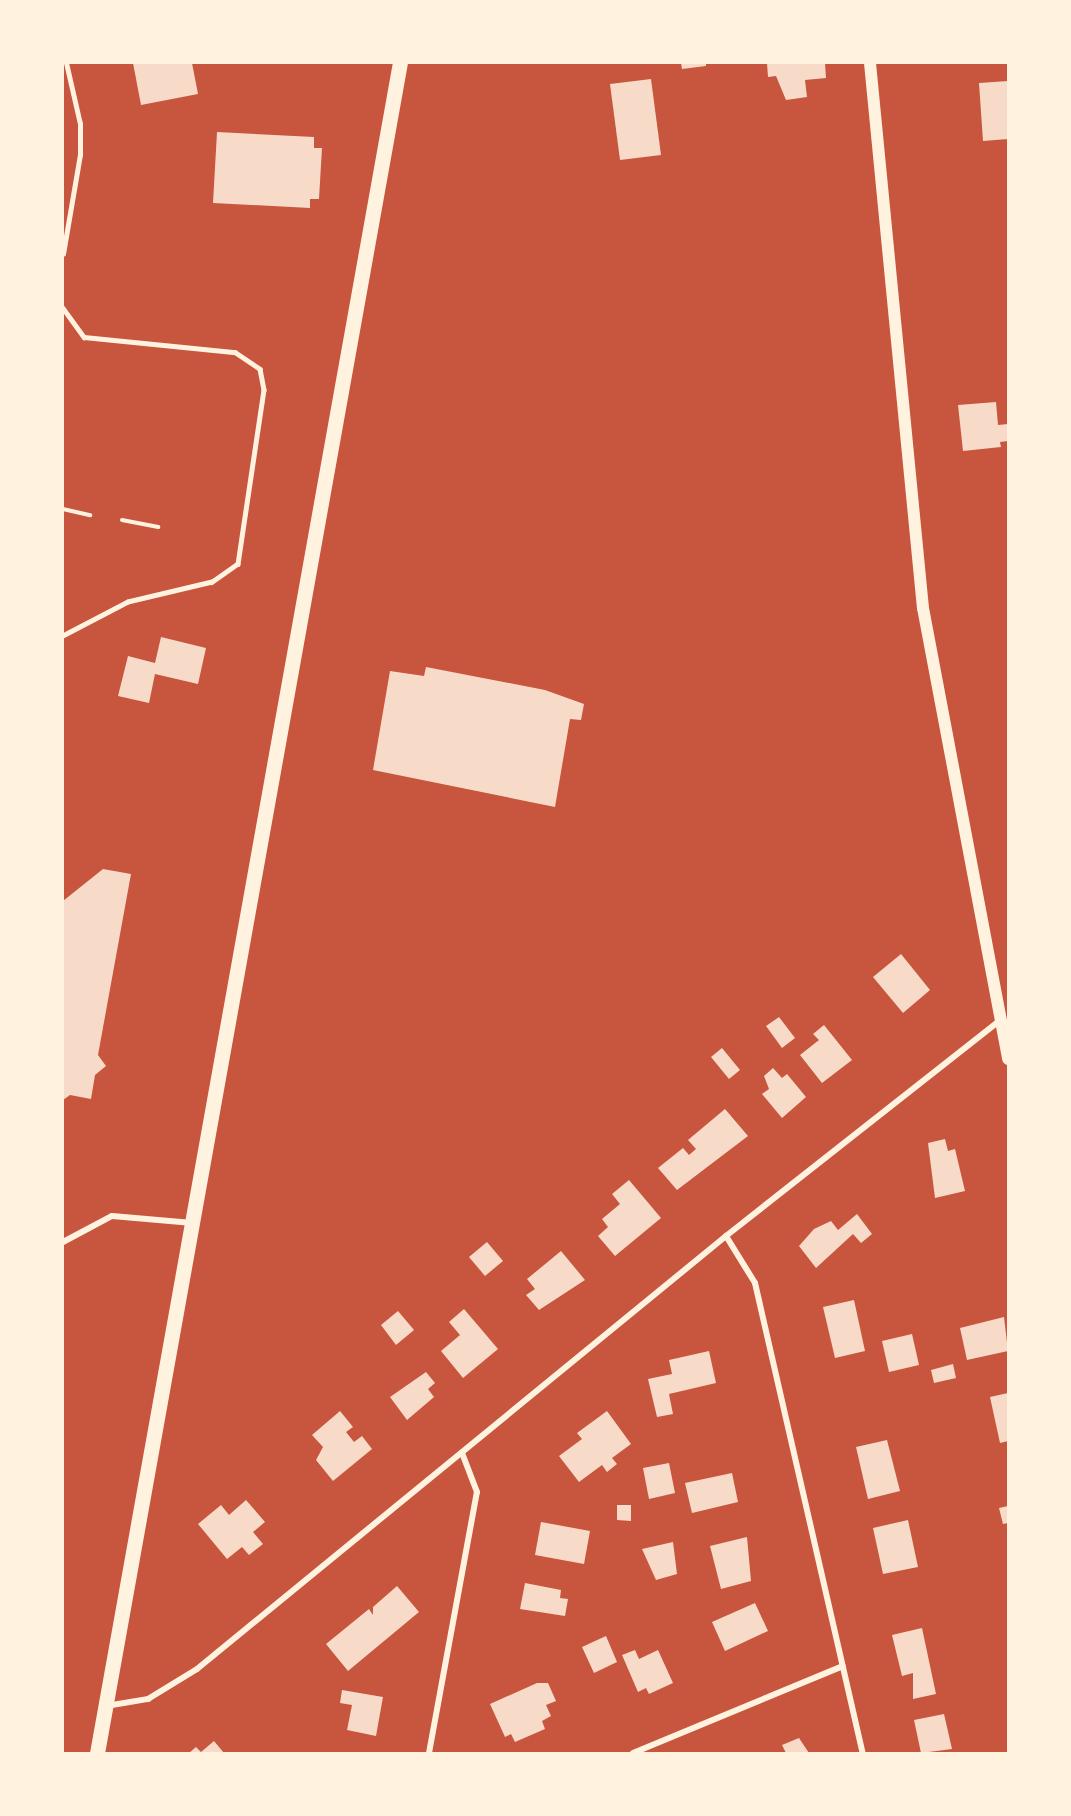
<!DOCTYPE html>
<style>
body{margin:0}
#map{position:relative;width:1071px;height:1816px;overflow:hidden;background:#c8553d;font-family:"Open Sans",sans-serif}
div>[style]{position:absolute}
.building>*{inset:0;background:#f7dbc8}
.path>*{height:4px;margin:-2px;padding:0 2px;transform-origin:2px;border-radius:2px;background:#fff3e0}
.service>*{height:4.5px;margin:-2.25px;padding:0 2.25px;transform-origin:2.25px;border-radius:2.25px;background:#fff3e0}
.minor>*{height:6px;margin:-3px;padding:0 3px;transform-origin:3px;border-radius:3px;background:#fff3e0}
.secondary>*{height:12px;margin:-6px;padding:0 6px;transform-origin:6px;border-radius:6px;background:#fff3e0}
.primary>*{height:15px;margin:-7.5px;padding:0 7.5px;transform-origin:7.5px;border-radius:7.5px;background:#fff3e0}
span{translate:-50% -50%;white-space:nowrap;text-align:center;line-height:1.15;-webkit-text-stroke:4.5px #fff3e0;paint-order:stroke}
.frame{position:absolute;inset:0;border:64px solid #fff3e0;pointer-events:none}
</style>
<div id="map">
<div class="building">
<div style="clip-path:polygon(133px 63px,192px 63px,198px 94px,141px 105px)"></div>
<div style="clip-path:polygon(681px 63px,706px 63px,706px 66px,682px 69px)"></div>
<div style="clip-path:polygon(767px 63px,825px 63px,826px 78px,805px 80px,807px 97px,786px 100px,776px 76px,768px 77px)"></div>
<div style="clip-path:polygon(651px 79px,661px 155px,620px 160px,610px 84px)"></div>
<div style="clip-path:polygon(1008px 81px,1008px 139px,983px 141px,979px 83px)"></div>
<div style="clip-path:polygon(217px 132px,314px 137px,314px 148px,322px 148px,319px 199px,310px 199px,310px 208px,213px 203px)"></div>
<div style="clip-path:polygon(996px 402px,998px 425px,1008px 424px,1008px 441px,1000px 442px,1001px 447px,963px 451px,958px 405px)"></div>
<div style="clip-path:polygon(161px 637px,206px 648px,198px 684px,155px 674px,149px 703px,118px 696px,128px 656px,155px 663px)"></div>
<div style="clip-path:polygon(426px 667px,545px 690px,584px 704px,581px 720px,570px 719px,555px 807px,373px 770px,390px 671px,424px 676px)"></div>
<div style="clip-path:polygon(103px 869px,131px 874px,98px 1055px,106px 1066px,95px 1075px,91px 1099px,70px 1095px,63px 1100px,63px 901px)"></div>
<div style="clip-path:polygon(901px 954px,930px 990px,903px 1013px,873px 977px)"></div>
<div style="clip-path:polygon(779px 1017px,795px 1038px,782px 1048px,766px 1026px)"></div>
<div style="clip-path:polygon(824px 1025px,852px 1060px,822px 1083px,800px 1055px,819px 1040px,813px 1034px)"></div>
<div style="clip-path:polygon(722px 1048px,740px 1070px,729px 1079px,711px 1057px)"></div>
<div style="clip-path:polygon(773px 1068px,782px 1078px,787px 1074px,806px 1097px,782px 1118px,762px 1094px,769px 1089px,764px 1076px)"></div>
<div style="clip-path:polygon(725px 1109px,748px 1136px,677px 1190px,658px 1168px,683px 1148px,689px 1155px,696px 1149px,688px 1140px)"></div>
<div style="clip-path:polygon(945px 1139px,948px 1151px,955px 1149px,965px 1191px,935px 1198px,928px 1143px)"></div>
<div style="clip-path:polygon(629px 1180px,661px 1218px,615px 1256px,598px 1236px,608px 1227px,602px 1219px,620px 1204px,612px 1194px)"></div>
<div style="clip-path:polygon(857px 1214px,872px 1234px,861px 1243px,853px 1234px,816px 1268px,799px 1246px,814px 1229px,831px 1221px,838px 1230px)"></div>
<div style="clip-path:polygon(487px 1242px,503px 1261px,485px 1276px,469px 1257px)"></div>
<div style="clip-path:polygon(561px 1251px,585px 1280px,539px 1310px,526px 1295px,535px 1289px,527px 1279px)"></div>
<div style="clip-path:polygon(854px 1300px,865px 1351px,835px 1358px,823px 1307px)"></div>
<div style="clip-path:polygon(464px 1309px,498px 1349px,463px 1378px,441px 1351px,460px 1335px,449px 1322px)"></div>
<div style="clip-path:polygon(398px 1311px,414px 1330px,396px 1345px,381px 1325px)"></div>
<div style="clip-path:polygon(1004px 1317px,1008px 1351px,967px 1360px,960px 1328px)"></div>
<div style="clip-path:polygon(912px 1334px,919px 1365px,889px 1372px,882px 1341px)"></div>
<div style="clip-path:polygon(709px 1351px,716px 1383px,669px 1394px,673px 1414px,657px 1417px,648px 1379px,672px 1374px,669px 1360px)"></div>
<div style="clip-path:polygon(953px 1364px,956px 1378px,934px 1383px,931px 1370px)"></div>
<div style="clip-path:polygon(426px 1372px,435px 1383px,428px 1389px,434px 1397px,407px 1420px,390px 1397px)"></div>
<div style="clip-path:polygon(1008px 1393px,1008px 1441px,1000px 1443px,990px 1397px)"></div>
<div style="clip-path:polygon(340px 1411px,353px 1427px,346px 1432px,354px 1442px,362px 1436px,372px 1449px,333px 1481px,316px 1460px,323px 1447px,312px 1435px)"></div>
<div style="clip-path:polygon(607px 1411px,631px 1444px,612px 1458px,617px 1464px,607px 1472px,602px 1465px,579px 1482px,559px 1456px,582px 1439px,577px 1433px)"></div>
<div style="clip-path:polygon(887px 1440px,900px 1491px,868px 1499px,856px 1447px)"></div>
<div style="clip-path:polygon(669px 1463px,675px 1493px,649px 1499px,643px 1468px)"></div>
<div style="clip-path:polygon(732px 1473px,738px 1502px,692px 1513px,685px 1483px)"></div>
<div style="clip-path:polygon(246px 1500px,265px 1522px,253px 1532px,263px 1544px,249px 1555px,242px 1547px,227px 1559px,198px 1524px,221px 1505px,229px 1515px)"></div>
<div style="clip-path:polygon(617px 1505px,631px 1505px,631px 1521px,617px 1520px)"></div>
<div style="clip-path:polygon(1008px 1506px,1008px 1523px,1003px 1524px,999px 1508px)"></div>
<div style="clip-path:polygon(908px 1520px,918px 1567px,883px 1574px,873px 1528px)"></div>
<div style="clip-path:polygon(541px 1522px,590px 1531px,584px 1564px,535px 1555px)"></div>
<div style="clip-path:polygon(747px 1537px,751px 1581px,721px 1589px,710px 1546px)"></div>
<div style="clip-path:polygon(673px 1542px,677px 1574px,656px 1580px,642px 1549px)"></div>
<div style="clip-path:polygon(525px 1583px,561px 1590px,560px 1598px,568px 1599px,565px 1616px,520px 1609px)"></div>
<div style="clip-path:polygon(397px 1586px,419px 1612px,348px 1671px,326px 1644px,369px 1609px,373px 1615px,373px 1607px)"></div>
<div style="clip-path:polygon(755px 1603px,768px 1631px,725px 1651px,712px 1622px)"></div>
<div style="clip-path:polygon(922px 1628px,936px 1694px,913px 1699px,913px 1673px,902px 1676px,892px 1635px)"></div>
<div style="clip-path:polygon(606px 1636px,617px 1662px,594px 1673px,582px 1647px)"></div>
<div style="clip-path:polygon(635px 1650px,639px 1659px,658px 1650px,673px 1683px,649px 1694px,646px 1688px,638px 1692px,622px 1655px)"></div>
<div style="clip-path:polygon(537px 1683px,548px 1683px,556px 1701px,546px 1705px,551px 1716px,542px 1721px,545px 1729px,515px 1742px,511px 1734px,505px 1737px,490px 1704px)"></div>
<div style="clip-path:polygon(342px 1690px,383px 1697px,376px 1736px,347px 1730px,352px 1705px,340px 1703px)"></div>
<div style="clip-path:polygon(944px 1714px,952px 1749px,921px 1753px,914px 1720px)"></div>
<div style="clip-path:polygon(799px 1738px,809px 1753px,786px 1753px,782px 1745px)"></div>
<div style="clip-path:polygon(214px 1741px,224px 1753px,189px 1753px,196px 1747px,201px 1752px)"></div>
</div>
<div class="path">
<div style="left:63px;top:509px;width:28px;rotate:13deg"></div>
<div style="left:122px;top:520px;width:37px;rotate:11deg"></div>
</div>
<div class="service">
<div style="left:63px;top:254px;width:100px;rotate:-80.3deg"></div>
<div style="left:80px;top:155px;width:31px;rotate:-90deg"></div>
<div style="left:80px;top:124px;width:63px;rotate:-102.9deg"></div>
<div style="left:63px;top:308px;width:36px;rotate:54deg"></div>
<div style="left:84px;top:337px;width:152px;rotate:5.7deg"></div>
<div style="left:235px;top:352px;width:30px;rotate:34deg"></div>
<div style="left:260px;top:369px;width:21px;rotate:79deg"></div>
<div style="left:264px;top:390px;width:176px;rotate:98.5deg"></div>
<div style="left:238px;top:564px;width:32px;rotate:145deg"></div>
<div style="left:212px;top:582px;width:86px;rotate:166.6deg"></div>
<div style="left:128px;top:602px;width:73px;rotate:152.4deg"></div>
</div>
<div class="minor">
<div style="left:726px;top:1236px;width:55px;rotate:58.3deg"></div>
<div style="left:755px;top:1283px;width:482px;rotate:77.1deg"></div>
<div style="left:63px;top:1242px;width:55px;rotate:-28deg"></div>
<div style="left:112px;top:1216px;width:81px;rotate:4.9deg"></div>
<div style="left:106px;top:1706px;width:43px;rotate:-9.5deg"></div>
<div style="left:148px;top:1699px;width:57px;rotate:-31.5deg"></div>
<div style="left:197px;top:1669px;width:684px;rotate:-39.3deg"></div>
<div style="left:726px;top:1236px;width:347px;rotate:-38.2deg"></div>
<div style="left:429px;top:1753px;width:265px;rotate:-79.6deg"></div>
<div style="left:477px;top:1492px;width:42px;rotate:-111deg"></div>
<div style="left:633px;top:1753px;width:227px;rotate:-22.5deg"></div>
</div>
<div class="secondary">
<div style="left:870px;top:63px;width:548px;rotate:84.45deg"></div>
<div style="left:923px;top:608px;width:459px;rotate:79.3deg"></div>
</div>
<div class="primary">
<div style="left:97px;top:1753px;width:1717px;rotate:-79.84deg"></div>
</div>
<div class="frame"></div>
</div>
